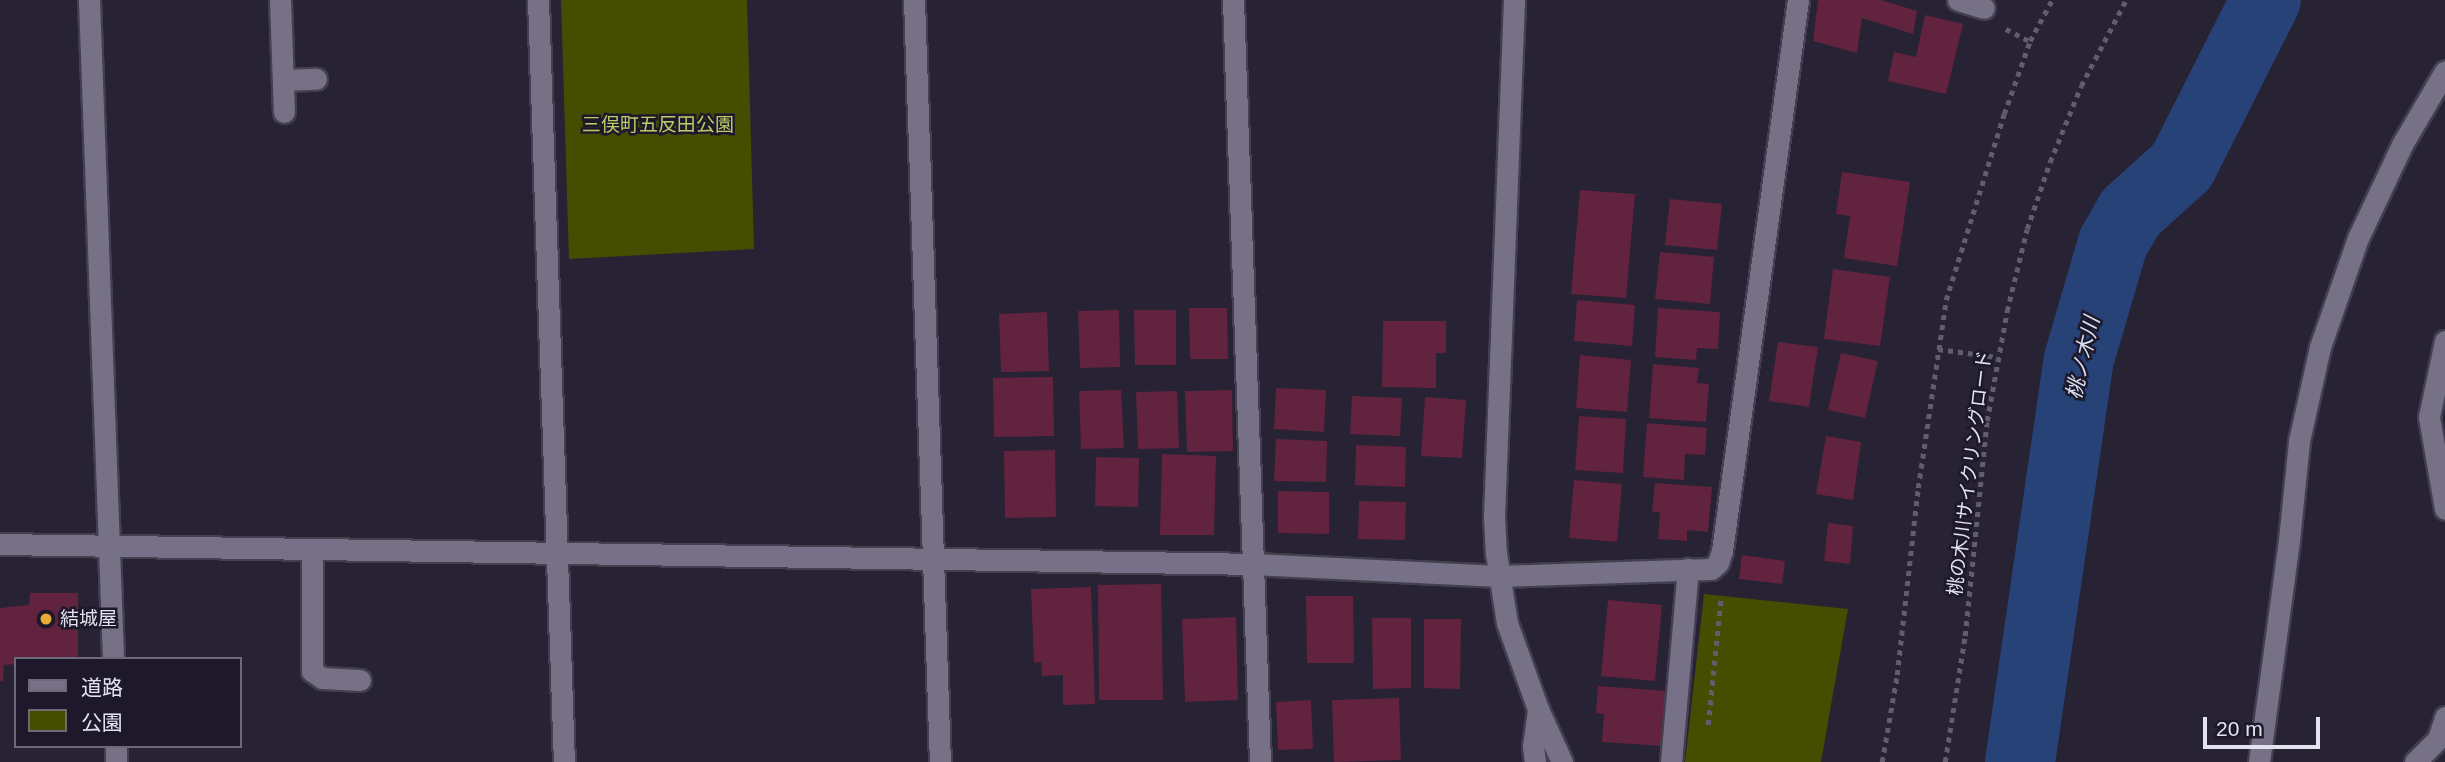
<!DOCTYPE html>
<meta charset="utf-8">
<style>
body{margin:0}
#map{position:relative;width:2445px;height:762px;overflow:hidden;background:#272234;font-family:Helvetica,"Noto Sans JP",sans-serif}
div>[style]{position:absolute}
.green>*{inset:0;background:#454d00}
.river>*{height:70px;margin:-35px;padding:0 35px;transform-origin:35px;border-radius:35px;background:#264277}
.building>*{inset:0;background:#62233e}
.path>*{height:4.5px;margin-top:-2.25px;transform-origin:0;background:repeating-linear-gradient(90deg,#625d6e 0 5px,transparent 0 10px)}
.roads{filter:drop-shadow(2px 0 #433f4e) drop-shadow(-2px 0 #433f4e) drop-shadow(0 2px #433f4e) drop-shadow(0 -2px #433f4e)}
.minor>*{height:21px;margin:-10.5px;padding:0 10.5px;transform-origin:10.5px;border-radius:10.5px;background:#777187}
.dots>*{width:19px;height:19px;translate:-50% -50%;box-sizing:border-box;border:4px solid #1e192a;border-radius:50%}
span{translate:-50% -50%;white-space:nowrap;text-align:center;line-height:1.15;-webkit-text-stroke:5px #1e192a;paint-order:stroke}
.park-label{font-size:19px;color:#bccc68}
.street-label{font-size:19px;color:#e5e2ef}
.poi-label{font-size:19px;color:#e5e2ef}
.left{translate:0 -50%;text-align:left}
.water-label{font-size:21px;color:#d7e0f1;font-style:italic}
.legend{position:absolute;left:14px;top:657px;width:228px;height:91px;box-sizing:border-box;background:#1e192a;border:2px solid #6e6979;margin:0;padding:9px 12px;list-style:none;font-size:21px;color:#e5e2ef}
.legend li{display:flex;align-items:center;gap:14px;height:35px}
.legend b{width:35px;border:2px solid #6e6979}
.scale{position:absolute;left:2203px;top:717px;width:117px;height:32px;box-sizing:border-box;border:4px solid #e5e2ef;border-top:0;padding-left:9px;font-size:21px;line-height:24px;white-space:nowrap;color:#e5e2ef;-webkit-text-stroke:5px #1e192a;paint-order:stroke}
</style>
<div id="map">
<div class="green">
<div style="clip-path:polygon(561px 0,747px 0,754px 249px,569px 259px)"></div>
<div style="clip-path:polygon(1704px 594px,1848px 609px,1821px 762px,1685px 762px)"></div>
</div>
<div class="river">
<div style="left:2020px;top:762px;width:407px;rotate:-81.7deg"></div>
<div style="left:2079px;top:359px;width:121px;rotate:-73.7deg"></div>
<div style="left:2113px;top:243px;width:34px;rotate:-60deg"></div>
<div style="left:2130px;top:213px;width:70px;rotate:-42.1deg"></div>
<div style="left:2182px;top:166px;width:186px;rotate:-63.2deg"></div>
</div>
<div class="building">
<div style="clip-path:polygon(1818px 0,1881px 0,1917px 11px,1913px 34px,1862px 18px,1857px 53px,1813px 41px)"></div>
<div style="clip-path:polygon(1925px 15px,1963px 24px,1946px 94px,1888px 81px,1894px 52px,1916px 57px)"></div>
<div style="clip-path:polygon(1842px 172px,1910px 182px,1897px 266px,1844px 258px,1850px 216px,1836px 214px)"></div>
<div style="clip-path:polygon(1580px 190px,1635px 194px,1626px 298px,1571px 294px)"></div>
<div style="clip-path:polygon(1670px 199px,1722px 204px,1717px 250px,1665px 245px)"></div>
<div style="clip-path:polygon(1660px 252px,1714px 257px,1710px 304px,1655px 299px)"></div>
<div style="clip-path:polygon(1833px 269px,1890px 277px,1880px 346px,1824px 339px)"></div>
<div style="clip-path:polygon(1577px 300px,1635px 305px,1632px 346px,1574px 341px)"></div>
<div style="clip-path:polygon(1189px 308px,1227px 308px,1228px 359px,1190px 359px)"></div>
<div style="clip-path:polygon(1658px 308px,1720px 312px,1718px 349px,1697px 348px,1696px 360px,1655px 357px)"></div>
<div style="clip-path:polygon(1119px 310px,1120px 367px,1080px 368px,1078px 311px)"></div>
<div style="clip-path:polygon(1134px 310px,1176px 310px,1176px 365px,1135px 365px)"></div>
<div style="clip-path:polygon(1047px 312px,1049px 371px,1001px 372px,999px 314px)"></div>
<div style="clip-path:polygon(1383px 321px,1446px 321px,1446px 353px,1436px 353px,1436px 388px,1382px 387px)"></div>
<div style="clip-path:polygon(1778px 342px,1818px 347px,1809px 407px,1769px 401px)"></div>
<div style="clip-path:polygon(1841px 353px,1878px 361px,1865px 418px,1828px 410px)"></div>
<div style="clip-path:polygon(1580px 355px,1631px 360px,1627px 412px,1576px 408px)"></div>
<div style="clip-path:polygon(1653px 364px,1699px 368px,1697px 383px,1709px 384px,1706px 422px,1649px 418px)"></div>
<div style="clip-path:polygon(1053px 377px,1054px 436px,994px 437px,993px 378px)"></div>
<div style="clip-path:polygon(1276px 388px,1326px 390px,1324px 432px,1274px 429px)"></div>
<div style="clip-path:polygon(1121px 390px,1124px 448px,1081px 449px,1079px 391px)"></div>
<div style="clip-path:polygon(1232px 390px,1233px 451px,1187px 452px,1185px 391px)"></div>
<div style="clip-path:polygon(1177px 391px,1179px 448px,1138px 449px,1136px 392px)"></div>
<div style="clip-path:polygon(1352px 396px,1402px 398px,1400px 436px,1350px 434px)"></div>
<div style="clip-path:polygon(1425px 397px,1466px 400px,1462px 458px,1421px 456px)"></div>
<div style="clip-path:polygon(1579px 416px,1626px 419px,1623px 473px,1575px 470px)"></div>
<div style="clip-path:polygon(1647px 423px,1707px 428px,1705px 455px,1685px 454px,1684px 480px,1643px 477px)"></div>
<div style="clip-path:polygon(1826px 436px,1861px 442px,1853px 500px,1816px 494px)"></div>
<div style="clip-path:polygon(1276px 439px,1327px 441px,1326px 482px,1274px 481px)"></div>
<div style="clip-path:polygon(1356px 445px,1406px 447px,1405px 487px,1355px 485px)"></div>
<div style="clip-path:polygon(1055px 450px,1056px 517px,1005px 518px,1004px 451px)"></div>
<div style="clip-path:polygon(1162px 454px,1216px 456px,1214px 535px,1160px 535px)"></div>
<div style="clip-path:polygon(1096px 457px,1139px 458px,1138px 507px,1095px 506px)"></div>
<div style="clip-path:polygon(1574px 480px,1622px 484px,1617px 542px,1569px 538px)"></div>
<div style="clip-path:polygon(1655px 483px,1712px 487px,1708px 532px,1687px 530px,1687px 541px,1658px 539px,1660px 512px,1652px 512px)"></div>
<div style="clip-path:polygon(1278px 491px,1329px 492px,1329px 534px,1278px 533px)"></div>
<div style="clip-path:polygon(1359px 501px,1406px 502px,1405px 540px,1358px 539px)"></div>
<div style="clip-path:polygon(1828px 523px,1853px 526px,1850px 564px,1824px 561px)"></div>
<div style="clip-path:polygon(1742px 555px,1785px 561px,1782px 584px,1739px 579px)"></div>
<div style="clip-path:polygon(1161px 584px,1163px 700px,1099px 700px,1098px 585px)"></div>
<div style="clip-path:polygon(1091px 587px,1095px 704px,1063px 705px,1063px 675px,1042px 676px,1041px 662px,1034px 663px,1031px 589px)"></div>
<div style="clip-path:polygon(30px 593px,78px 593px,78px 659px,16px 659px,16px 664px,4px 665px,3px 681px,0 681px,0 608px,29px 605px)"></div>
<div style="clip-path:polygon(1306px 596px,1353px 596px,1354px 663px,1307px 663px)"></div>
<div style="clip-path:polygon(1608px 600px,1662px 605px,1655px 681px,1601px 676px)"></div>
<div style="clip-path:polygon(1236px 617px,1238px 700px,1185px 702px,1182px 619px)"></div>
<div style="clip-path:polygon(1372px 618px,1411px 618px,1411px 688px,1373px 689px)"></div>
<div style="clip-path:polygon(1424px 619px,1461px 619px,1460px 689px,1424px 688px)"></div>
<div style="clip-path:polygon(1598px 686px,1667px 691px,1663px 746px,1602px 742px,1604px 714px,1596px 713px)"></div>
<div style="clip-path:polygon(1399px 698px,1401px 760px,1334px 762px,1332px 700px)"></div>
<div style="clip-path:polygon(1311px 700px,1313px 749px,1278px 750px,1276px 702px)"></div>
</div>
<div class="path">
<div style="left:2006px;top:29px;width:27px;rotate:27deg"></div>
<div style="left:1938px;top:349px;width:60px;rotate:7.7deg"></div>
<div style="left:1708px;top:725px;width:128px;rotate:-84.2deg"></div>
<div style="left:1882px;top:762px;width:88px;rotate:-80.2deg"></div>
<div style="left:1897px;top:675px;width:188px;rotate:-83.6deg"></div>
<div style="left:1918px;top:488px;width:190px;rotate:-81.5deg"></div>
<div style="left:1946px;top:300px;width:195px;rotate:-72.7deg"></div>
<div style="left:2004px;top:114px;width:77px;rotate:-70.4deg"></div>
<div style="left:2030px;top:41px;width:47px;rotate:-61.8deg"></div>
<div style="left:1945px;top:762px;width:128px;rotate:-81deg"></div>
<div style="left:1965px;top:636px;width:216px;rotate:-84.2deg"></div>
<div style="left:1987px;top:421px;width:112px;rotate:-79.7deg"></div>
<div style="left:2007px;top:311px;width:84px;rotate:-76.3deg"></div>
<div style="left:2027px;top:229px;width:71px;rotate:-71.1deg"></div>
<div style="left:2050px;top:162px;width:82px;rotate:-67.8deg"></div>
<div style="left:2081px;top:86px;width:97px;rotate:-62.4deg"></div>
</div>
<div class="roads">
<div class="minor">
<div style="left:89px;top:0;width:659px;rotate:87.91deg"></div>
<div style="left:280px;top:0;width:112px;rotate:88deg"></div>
<div style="left:538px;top:0;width:762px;rotate:88.05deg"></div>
<div style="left:914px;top:0;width:762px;rotate:88.05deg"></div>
<div style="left:1233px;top:0;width:762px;rotate:87.97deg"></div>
<div style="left:1514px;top:0;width:517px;rotate:92.22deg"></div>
<div style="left:1494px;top:517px;width:36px;rotate:87deg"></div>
<div style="left:1496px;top:553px;width:71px;rotate:81.1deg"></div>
<div style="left:1507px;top:623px;width:91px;rotate:70.2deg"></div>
<div style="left:1538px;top:709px;width:58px;rotate:65.6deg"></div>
<div style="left:1958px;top:0;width:27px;rotate:17deg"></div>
<div style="left:283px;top:80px;width:33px;rotate:-2deg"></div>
<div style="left:2445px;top:341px;width:78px;rotate:101.9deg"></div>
<div style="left:2429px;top:417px;width:93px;rotate:80.1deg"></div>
<div style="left:0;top:544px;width:1253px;rotate:0.91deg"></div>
<div style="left:1253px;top:564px;width:246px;rotate:2.8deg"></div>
<div style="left:1499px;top:576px;width:212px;rotate:-1.9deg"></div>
<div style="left:1711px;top:569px;width:9px;rotate:-41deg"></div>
<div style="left:1718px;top:563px;width:13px;rotate:-72deg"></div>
<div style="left:1722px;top:551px;width:556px;rotate:-82.15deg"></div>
<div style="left:312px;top:549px;width:122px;rotate:90deg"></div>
<div style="left:312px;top:671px;width:12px;rotate:35deg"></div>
<div style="left:322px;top:678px;width:38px;rotate:3deg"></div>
<div style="left:116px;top:746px;width:16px;rotate:90deg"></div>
<div style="left:1535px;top:762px;width:16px;rotate:-97deg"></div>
<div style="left:1533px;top:746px;width:37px;rotate:-82deg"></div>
<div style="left:1671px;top:762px;width:194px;rotate:-85deg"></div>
<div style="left:2259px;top:762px;width:224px;rotate:-82.3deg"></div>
<div style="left:2289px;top:540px;width:100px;rotate:-84.2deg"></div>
<div style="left:2299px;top:441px;width:96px;rotate:-77.4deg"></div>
<div style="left:2320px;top:347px;width:115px;rotate:-70.8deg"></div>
<div style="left:2358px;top:238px;width:105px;rotate:-64.7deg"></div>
<div style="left:2403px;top:143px;width:83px;rotate:-59.7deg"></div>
<div style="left:2415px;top:762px;width:33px;rotate:-45deg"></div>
<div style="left:2438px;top:739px;width:23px;rotate:-72deg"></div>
</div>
</div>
<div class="dots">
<div style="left:46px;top:619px;background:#e8ab37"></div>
</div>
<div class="park-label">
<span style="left:658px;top:125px">三俣町五反田公園</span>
</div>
<div class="street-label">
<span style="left:1970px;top:473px;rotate:-83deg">桃の木川サイクリングロード</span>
</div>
<div class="poi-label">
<span class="left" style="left:60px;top:619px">結城屋</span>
</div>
<div class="water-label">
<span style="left:2083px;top:358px;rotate:-77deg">桃ノ木川</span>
</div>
<ul class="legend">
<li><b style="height:9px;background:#777187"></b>道路</li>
<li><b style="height:19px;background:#454d00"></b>公園</li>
</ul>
<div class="scale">20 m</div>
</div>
